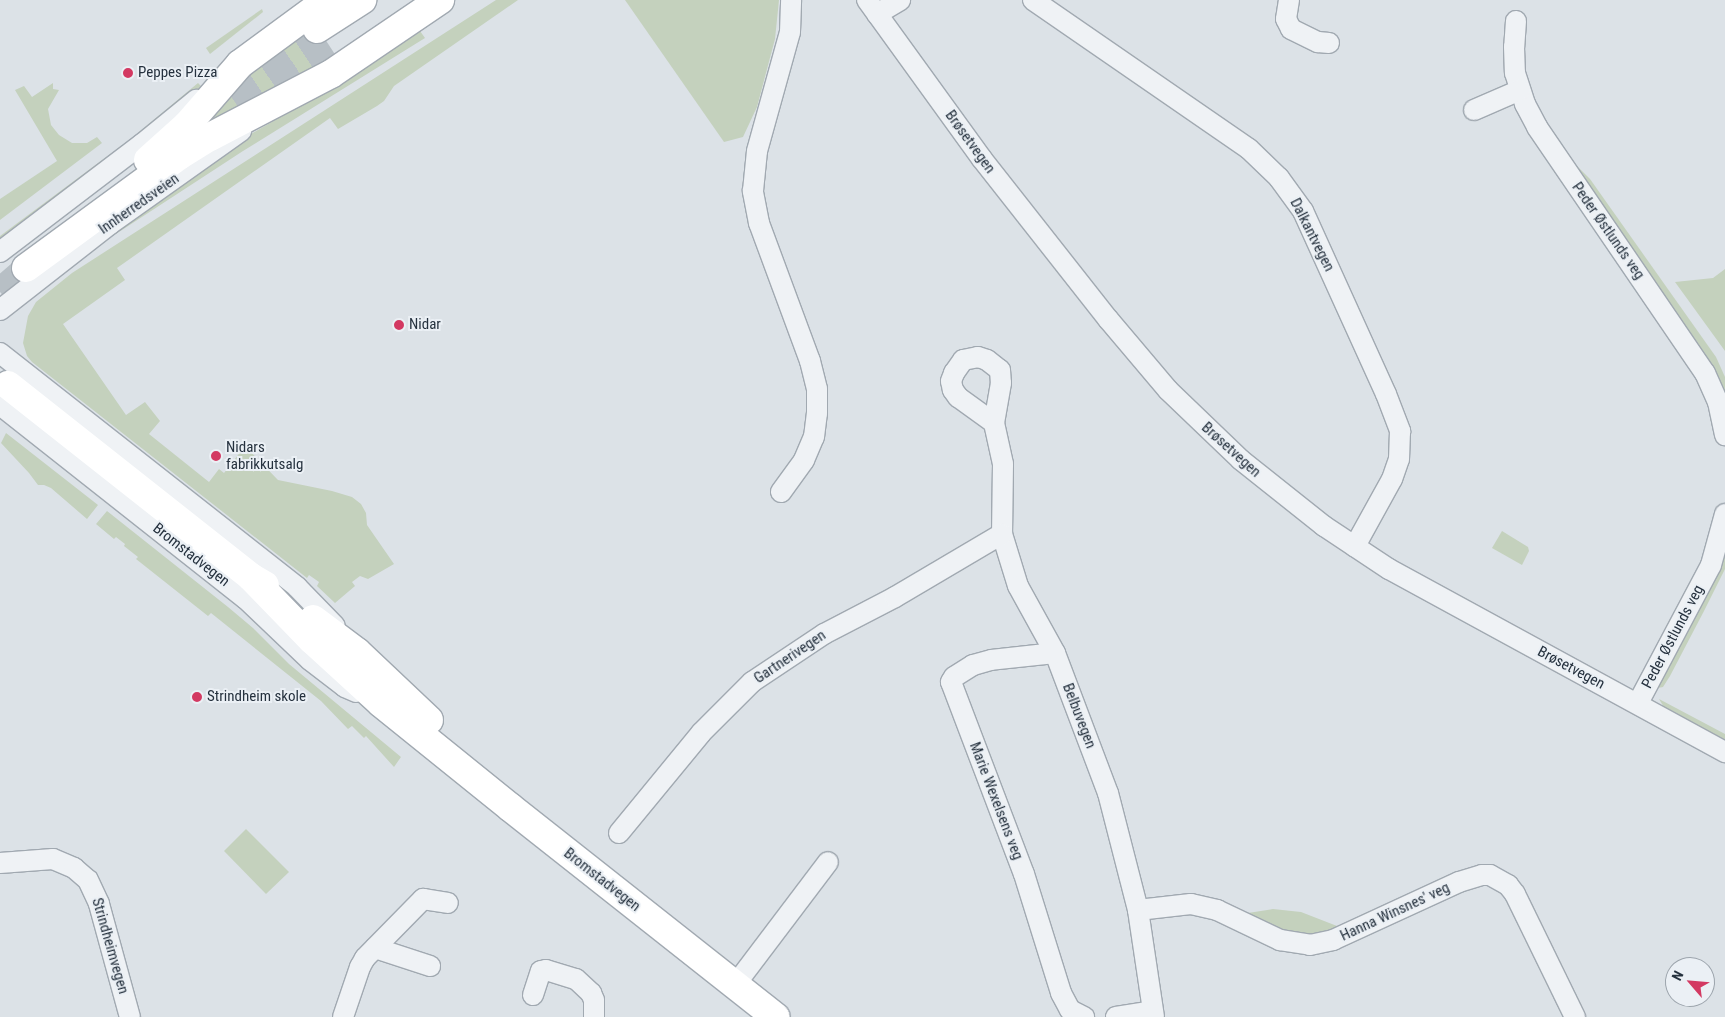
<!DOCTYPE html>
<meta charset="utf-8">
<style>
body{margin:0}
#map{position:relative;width:1725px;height:1017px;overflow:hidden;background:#dce2e7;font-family:"Roboto Condensed",sans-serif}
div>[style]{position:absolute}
.green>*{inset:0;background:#c4d1bd}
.trunk-tunnel>*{height:28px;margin-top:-14px;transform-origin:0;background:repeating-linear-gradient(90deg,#b7bfc5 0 28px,transparent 0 42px)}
.roads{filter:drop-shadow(1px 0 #a1a9b1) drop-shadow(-1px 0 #a1a9b1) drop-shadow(0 1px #a1a9b1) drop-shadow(0 -1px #a1a9b1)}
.minor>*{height:20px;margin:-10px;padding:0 10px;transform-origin:10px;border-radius:10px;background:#eff2f5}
.secondary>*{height:28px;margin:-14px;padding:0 14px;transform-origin:14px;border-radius:14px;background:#fff}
.trunk>*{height:28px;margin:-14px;padding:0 14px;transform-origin:14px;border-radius:14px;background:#fff}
.dots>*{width:14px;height:14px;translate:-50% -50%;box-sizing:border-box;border:2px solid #ebf0f5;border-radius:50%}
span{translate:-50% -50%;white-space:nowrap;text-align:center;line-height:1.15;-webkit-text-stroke:4px #ebf0f5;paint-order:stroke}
.poi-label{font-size:15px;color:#25313e}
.left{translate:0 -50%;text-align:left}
.street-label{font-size:15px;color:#25313e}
.north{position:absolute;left:1665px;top:957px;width:50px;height:50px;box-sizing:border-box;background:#ebf0f5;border:1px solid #9ca4ac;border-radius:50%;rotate:297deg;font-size:14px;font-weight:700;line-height:20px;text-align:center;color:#25313e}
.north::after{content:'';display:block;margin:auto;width:18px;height:22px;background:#d33962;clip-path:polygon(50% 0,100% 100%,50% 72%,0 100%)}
</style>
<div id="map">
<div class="green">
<div style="clip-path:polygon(496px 0,518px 0,394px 86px,384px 101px,377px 106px,338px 129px,330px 118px,117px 268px,125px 280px,63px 324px,126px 415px,145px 402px,160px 421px,149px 434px,209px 482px,219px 469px,224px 473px,245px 446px,278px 480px,332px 491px,352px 497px,361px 504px,366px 513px,367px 525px,394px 564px,368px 579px,360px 576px,352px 582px,355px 586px,335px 603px,317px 586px,319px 582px,309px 575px,307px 578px,32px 362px,27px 356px,23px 343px,28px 316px,36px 302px,72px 273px)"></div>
<div style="clip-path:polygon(625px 0,779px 0,775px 39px,757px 107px,743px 137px,724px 142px)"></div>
<div style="clip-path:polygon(262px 9px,263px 12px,210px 54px,206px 48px)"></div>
<div style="clip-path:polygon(420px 31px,425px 38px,243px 151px,76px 260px,225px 149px,332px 87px)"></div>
<div style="clip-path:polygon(292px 36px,316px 71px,208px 128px,204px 122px,260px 61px)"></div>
<div style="clip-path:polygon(53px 83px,53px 89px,59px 90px,48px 109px,51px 125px,59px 135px,72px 143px,87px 143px,97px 137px,102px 143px,0 220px,0 199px,57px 161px,15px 90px,24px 86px,32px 97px)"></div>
<div style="clip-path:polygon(198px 83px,203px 88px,0 245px,0 236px,133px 137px)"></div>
<div style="clip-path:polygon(1577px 166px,1590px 179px,1716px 357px,1725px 377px,1725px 401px,1573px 167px)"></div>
<div style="clip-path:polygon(1725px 269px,1725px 351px,1675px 282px,1713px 278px)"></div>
<div style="clip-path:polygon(6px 433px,98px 505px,87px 519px,51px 488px,44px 485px,38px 485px,29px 473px,1px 443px)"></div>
<div style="clip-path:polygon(107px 511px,228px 607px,253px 628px,289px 664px,401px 757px,394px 767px,366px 736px,364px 738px,352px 726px,348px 729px,321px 701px,211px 613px,208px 616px,136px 559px,138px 557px,124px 546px,125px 544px,116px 537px,114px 539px,96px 524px)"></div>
<div style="clip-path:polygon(1502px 531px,1528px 547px,1529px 551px,1522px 565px,1492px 548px)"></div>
<div style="clip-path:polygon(1725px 558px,1725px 569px,1704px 611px,1670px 676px,1663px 687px,1658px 688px,1659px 682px,1722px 559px)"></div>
<div style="clip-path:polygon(1659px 699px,1725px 734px,1725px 742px,1667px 712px)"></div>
<div style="clip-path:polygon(246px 829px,289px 872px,266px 894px,224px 851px)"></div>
<div style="clip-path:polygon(1273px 909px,1301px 912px,1337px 926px,1337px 931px,1310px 940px,1247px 918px,1248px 913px)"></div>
</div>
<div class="trunk-tunnel">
<div style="left:226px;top:89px;width:109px;rotate:-33.4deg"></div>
<div style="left:240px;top:110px;width:110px;rotate:-33.1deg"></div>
<div style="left:0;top:292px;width:58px;rotate:-40.8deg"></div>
</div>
<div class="roads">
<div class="minor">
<div style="left:867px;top:0;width:196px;rotate:54.1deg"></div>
<div style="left:982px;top:159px;width:204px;rotate:51.8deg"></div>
<div style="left:1108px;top:319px;width:93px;rotate:49.8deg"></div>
<div style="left:1168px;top:390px;width:101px;rotate:43.8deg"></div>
<div style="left:1241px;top:460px;width:106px;rotate:38.5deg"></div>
<div style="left:1324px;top:526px;width:78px;rotate:33.5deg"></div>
<div style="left:1389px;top:569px;width:383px;rotate:28.6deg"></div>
<div style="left:1033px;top:0;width:262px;rotate:34.6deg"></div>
<div style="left:1249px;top:149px;width:42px;rotate:44deg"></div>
<div style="left:1279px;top:178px;width:41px;rotate:54deg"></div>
<div style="left:1303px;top:211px;width:201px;rotate:65.6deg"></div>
<div style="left:1386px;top:394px;width:40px;rotate:69deg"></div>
<div style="left:1400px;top:431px;width:28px;rotate:92deg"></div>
<div style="left:1399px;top:459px;width:21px;rotate:109deg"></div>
<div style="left:1392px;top:479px;width:77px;rotate:118.9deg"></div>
<div style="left:1289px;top:0;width:19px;rotate:99deg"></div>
<div style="left:1286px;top:19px;width:11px;rotate:63deg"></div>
<div style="left:1291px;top:29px;width:30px;rotate:26deg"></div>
<div style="left:1318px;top:42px;width:11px;rotate:5deg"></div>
<div style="left:877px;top:14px;width:27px;rotate:-31deg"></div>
<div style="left:1516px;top:21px;width:26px;rotate:94deg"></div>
<div style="left:1514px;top:47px;width:26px;rotate:88deg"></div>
<div style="left:1515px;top:73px;width:33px;rotate:72deg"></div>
<div style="left:1525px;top:104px;width:26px;rotate:62deg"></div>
<div style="left:1537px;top:127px;width:298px;rotate:55.7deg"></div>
<div style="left:1705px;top:373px;width:32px;rotate:66deg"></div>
<div style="left:1718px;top:402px;width:34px;rotate:78deg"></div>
<div style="left:1474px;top:110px;width:50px;rotate:-23.5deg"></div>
<div style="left:0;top:252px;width:178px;rotate:-37.3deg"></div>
<div style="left:142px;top:144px;width:70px;rotate:-39.2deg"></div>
<div style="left:0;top:310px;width:140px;rotate:-38deg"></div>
<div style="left:110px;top:224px;width:161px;rotate:-35.4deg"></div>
<div style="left:0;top:353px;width:378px;rotate:38.2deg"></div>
<div style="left:297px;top:587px;width:54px;rotate:45.7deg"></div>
<div style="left:0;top:405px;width:313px;rotate:38.3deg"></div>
<div style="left:246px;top:599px;width:88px;rotate:43.6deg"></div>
<div style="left:310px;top:660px;width:44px;rotate:37.6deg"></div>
<div style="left:345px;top:687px;width:12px;rotate:24deg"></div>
<div style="left:994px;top:423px;width:44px;rotate:-144.2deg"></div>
<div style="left:958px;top:397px;width:9px;rotate:-126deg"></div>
<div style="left:953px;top:390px;width:9px;rotate:-103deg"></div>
<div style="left:951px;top:381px;width:9px;rotate:-69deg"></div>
<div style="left:954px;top:373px;width:16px;rotate:-55deg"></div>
<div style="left:963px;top:360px;width:15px;rotate:-11deg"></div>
<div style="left:978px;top:357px;width:9px;rotate:18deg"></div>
<div style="left:987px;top:360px;width:16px;rotate:38deg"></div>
<div style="left:1000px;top:370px;width:13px;rotate:86deg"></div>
<div style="left:1001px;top:383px;width:41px;rotate:99.9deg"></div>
<div style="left:994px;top:423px;width:42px;rotate:77.6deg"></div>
<div style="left:1003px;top:464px;width:70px;rotate:90.8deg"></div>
<div style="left:1002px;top:534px;width:54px;rotate:72.9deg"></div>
<div style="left:1018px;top:586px;width:77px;rotate:61.1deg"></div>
<div style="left:1055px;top:653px;width:150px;rotate:69.3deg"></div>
<div style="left:1108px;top:793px;width:121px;rotate:75.6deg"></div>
<div style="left:1138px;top:910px;width:108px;rotate:81.5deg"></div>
<div style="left:781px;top:492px;width:39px;rotate:-54deg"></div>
<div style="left:804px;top:460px;width:25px;rotate:-67deg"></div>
<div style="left:814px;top:437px;width:24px;rotate:-83deg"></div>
<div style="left:817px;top:413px;width:24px;rotate:-90deg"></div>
<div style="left:817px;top:389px;width:29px;rotate:-104deg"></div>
<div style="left:810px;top:361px;width:147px;rotate:-110.3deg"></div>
<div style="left:759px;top:223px;width:33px;rotate:-101deg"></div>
<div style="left:753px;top:191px;width:40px;rotate:-84.3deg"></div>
<div style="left:757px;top:151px;width:123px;rotate:-74.5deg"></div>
<div style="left:790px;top:32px;width:32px;rotate:-88deg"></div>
<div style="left:1055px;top:653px;width:64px;rotate:173.8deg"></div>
<div style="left:991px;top:660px;width:19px;rotate:164deg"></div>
<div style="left:973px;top:665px;width:22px;rotate:148deg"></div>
<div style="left:954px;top:677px;width:6px;rotate:121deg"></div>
<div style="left:951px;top:682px;width:205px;rotate:69.2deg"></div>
<div style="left:1024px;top:874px;width:125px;rotate:72.7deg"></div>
<div style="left:1061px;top:993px;width:19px;rotate:62deg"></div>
<div style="left:1070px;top:1010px;width:16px;rotate:27deg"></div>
<div style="left:1638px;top:703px;width:156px;rotate:-62.1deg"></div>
<div style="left:1711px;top:565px;width:53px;rotate:-74.6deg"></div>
<div style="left:619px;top:833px;width:129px;rotate:-50.6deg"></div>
<div style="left:701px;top:733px;width:72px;rotate:-45deg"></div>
<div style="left:752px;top:682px;width:87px;rotate:-33.7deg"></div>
<div style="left:824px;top:634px;width:80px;rotate:-27.5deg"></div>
<div style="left:895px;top:597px;width:124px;rotate:-30.5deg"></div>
<div style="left:0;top:863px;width:53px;rotate:-4.3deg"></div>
<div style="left:53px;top:859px;width:23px;rotate:23deg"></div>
<div style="left:74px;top:868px;width:18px;rotate:41deg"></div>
<div style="left:88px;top:880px;width:26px;rotate:65deg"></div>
<div style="left:99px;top:904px;width:117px;rotate:74.7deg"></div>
<div style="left:1138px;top:910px;width:53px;rotate:-6.5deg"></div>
<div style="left:1191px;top:904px;width:27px;rotate:13deg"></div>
<div style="left:1217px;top:910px;width:70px;rotate:25.5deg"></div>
<div style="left:1280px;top:940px;width:30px;rotate:9deg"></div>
<div style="left:1310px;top:945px;width:24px;rotate:-12deg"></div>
<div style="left:1333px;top:940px;width:139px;rotate:-24.7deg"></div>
<div style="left:1459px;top:882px;width:24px;rotate:-17deg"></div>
<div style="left:1482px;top:875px;width:8px"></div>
<div style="left:1490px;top:875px;width:21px;rotate:29deg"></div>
<div style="left:1508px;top:885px;width:11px;rotate:52deg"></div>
<div style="left:1515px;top:894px;width:137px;rotate:64deg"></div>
<div style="left:375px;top:948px;width:58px;rotate:18.1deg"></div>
<div style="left:735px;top:985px;width:154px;rotate:-52.9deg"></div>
<div style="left:533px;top:995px;width:25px;rotate:-72deg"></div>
<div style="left:541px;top:971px;width:5px;rotate:-11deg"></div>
<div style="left:546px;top:970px;width:31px;rotate:17deg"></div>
<div style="left:576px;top:979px;width:21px;rotate:43deg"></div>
<div style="left:591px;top:993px;width:8px;rotate:67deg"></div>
<div style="left:594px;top:1000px;width:17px;rotate:90deg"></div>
<div style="left:343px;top:1017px;width:53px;rotate:-71.2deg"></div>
<div style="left:360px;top:967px;width:10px;rotate:-61deg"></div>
<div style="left:365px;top:958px;width:83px;rotate:-45.5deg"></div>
<div style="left:423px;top:899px;width:25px;rotate:9deg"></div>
<div style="left:1116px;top:1017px;width:37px;rotate:-9deg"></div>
</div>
<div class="secondary">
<div style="left:8px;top:385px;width:310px;rotate:38.3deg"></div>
<div style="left:251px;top:577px;width:16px;rotate:30deg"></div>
<div style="left:251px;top:577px;width:88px;rotate:45.9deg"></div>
<div style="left:312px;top:640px;width:93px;rotate:42.4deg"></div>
<div style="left:381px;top:703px;width:167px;rotate:38.9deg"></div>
<div style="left:511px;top:808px;width:337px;rotate:38.3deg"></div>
<div style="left:313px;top:619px;width:55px;rotate:36.9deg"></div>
<div style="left:357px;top:652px;width:99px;rotate:43.4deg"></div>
</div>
<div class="trunk">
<div style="left:317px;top:29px;width:54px;rotate:-32.8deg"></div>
<div style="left:148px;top:160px;width:52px;rotate:-41.9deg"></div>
<div style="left:187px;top:125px;width:81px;rotate:-49deg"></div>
<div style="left:240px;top:64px;width:108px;rotate:-36.3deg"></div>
<div style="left:26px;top:268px;width:190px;rotate:-36.2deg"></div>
<div style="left:179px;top:156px;width:36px;rotate:-32deg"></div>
<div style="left:210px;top:137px;width:136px;rotate:-27.5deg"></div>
<div style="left:331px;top:74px;width:132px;rotate:-34.2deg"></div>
</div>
</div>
<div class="dots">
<div style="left:128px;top:73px;background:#d33962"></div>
<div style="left:399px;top:325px;background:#d33962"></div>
<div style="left:216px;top:456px;background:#d33962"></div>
<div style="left:197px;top:697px;background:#d33962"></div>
</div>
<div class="poi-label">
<span class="left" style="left:138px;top:73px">Peppes Pizza</span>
<span class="left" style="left:409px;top:325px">Nidar</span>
<span class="left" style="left:226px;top:456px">Nidars<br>fabrikkutsalg</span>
<span class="left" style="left:207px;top:697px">Strindheim skole</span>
</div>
<div class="street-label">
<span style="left:970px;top:142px;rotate:54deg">Brøsetvegen</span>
<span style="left:139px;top:204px;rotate:-35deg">Innherredsveien</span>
<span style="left:1608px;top:231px;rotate:55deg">Peder Østlunds veg</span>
<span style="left:1312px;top:235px;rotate:63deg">Dalkantvegen</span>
<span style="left:1231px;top:450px;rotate:42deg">Brøsetvegen</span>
<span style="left:191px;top:555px;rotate:38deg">Bromstadvegen</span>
<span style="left:1673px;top:637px;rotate:-62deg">Peder Østlunds veg</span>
<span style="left:790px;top:657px;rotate:-34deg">Gartnerivegen</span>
<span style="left:1571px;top:668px;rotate:28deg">Brøsetvegen</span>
<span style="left:1079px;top:716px;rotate:69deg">Belbuvegen</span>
<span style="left:996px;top:801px;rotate:69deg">Marie Wexelsens veg</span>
<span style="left:602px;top:880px;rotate:38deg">Bromstadvegen</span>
<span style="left:1395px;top:912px;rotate:-25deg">Hanna Winsnes' veg</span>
<span style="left:110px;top:946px;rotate:74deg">Strindheimvegen</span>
</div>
<div class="north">N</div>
</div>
